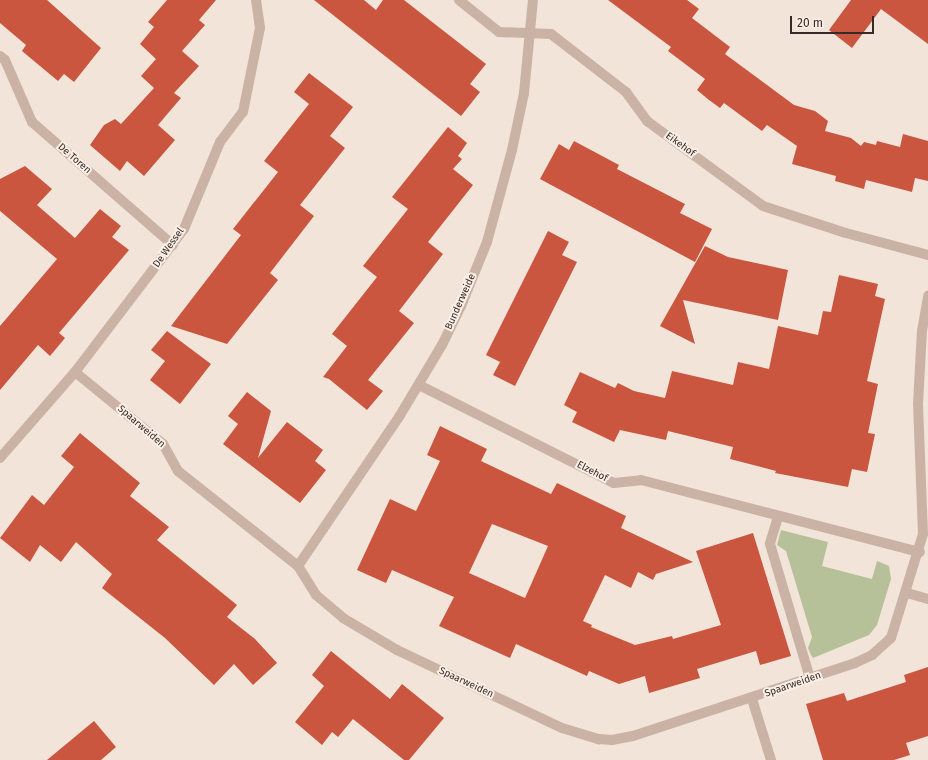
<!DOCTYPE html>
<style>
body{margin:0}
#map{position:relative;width:928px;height:760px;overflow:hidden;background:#f2e4d9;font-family:"Fira Sans",sans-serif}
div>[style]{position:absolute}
.green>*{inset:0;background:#b7c199}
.building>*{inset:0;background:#ca563f}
.street>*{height:10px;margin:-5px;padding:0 5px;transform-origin:5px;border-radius:5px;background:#cab3a5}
span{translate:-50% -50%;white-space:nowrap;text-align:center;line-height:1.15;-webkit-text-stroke:4px #faefe6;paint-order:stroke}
.street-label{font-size:10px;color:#362a26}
.scale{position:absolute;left:790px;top:16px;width:84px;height:18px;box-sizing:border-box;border:2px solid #362a26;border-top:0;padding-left:5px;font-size:12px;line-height:14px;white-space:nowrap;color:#362a26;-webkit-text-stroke:3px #faefe6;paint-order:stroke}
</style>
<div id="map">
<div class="green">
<div style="clip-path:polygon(781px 530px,828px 542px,822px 566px,872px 579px,877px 561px,889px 566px,891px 579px,877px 625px,869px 635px,813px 658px,811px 655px,808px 648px,812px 637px,786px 551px,777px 545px)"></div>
</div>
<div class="building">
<div style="clip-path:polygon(0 0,47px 0,101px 48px,74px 82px,64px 74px,58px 81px,22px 51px,26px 45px,0 23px)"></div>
<div style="clip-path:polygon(167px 0,216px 0,199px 20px,205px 25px,182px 51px,199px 66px,174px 93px,181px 98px,158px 125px,175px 140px,144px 176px,127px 161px,120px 171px,90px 145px,104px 125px,115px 119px,121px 124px,154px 88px,141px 76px,156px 59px,140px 44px,154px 27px,148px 22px)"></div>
<div style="clip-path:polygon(314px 0,364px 0,376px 10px,383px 0,404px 0,486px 64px,470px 84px,480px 92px,461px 116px)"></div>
<div style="clip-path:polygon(608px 0,687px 0,699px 9px,692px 18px,730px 47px,725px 54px,794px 105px,815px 111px,828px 121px,825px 131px,851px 138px,861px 146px,864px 142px,876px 145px,877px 141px,900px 147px,903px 134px,928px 141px,928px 181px,915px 178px,912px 192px,866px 180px,864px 189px,835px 181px,836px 176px,792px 164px,797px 146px,767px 125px,762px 131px,724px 103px,720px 108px,709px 100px,697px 90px,705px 79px,668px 51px,671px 47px)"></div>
<div style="clip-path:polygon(851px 0,928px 0,928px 44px,881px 9px,852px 48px,829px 30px)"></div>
<div style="clip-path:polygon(309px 73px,353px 107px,330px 136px,345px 148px,300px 205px,314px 216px,270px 273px,278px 280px,227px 344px,171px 326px,241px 235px,233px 229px,278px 172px,264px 161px,309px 104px,294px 92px)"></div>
<div style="clip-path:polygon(448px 127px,467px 143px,458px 156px,462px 159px,453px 169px,473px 185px,428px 242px,443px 254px,399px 311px,414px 323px,368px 380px,383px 391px,367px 410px,329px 379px,323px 377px,347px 346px,332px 334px,377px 277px,363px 266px,408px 209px,392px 197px)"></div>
<div style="clip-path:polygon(574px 141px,619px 165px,617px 169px,685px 204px,680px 213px,712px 229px,695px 262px,540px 179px,559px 144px,569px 150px)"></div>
<div style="clip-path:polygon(25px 166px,52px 189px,37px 205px,75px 238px,100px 209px,121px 226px,112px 237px,129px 250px,59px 333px,65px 338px,50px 356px,38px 345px,0 390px,0 326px,57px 259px,0 211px,0 179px)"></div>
<div style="clip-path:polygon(548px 231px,569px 242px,562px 255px,577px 262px,515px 386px,493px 375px,500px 362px,486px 355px)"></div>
<div style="clip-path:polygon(705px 246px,728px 257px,788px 270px,778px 320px,683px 300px,695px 344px,660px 326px)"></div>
<div style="clip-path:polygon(839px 275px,878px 284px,875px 296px,885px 299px,867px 381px,878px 384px,868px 433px,875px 434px,867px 472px,852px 469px,848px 487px,775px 473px,776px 471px,730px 459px,733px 447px,668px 431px,666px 440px,620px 430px,614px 442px,572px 422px,577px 412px,564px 405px,580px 372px,615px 388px,618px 383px,634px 391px,665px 398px,672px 371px,733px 385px,738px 362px,769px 369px,778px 326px,818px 335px,823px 311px,831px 312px)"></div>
<div style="clip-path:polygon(167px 331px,211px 364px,180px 404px,150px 380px,165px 361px,151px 350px)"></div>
<div style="clip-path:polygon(247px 392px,271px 411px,258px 458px,287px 422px,323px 450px,315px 461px,326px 470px,300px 503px,223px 444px,238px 424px,228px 416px)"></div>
<div style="clip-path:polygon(evenodd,440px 426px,487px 449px,481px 461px,551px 494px,557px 483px,626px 516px,621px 528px,693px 562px,656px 574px,653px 580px,638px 572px,631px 588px,605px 575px,583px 621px,592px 625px,591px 627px,635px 645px,672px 636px,673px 639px,721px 625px,696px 551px,753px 533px,791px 656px,760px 665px,756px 651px,697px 669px,700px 678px,649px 693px,645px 676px,619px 684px,589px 671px,587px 676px,516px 644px,510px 658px,439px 626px,454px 597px,392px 570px,386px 583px,357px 570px,390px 499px,416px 511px,440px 461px,427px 455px,440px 426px,492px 524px,548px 546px,525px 598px,469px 573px,492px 524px)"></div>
<div style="clip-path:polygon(80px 433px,140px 483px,130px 496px,169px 527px,157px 540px,237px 605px,227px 617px,255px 639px,277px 663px,253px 685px,234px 664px,214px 685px,165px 638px,102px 588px,112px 574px,76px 542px,61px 562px,40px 545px,30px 562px,0 538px,32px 495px,44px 505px,74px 467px,61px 456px)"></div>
<div style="clip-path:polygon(331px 651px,390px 699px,402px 684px,444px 718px,409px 760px,404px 760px,353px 719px,338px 737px,332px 732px,322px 745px,295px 722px,324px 686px,312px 675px)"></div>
<div style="clip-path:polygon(928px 667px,928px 736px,906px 743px,910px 755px,894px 760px,823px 760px,806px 704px,844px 693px,847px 701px,906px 682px,904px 675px)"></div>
<div style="clip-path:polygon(94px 721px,116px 747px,101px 760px,47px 760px)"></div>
</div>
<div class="street">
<div style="left:459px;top:0;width:51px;rotate:38.7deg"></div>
<div style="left:499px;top:32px;width:52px;rotate:2.2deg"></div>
<div style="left:551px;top:34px;width:95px;rotate:37.7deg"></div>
<div style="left:626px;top:92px;width:36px;rotate:54deg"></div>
<div style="left:647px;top:121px;width:144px;rotate:36.2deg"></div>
<div style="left:763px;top:206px;width:87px;rotate:18deg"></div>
<div style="left:846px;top:233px;width:85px;rotate:15deg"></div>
<div style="left:0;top:56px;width:6px;rotate:39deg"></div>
<div style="left:5px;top:60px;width:68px;rotate:66.5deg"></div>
<div style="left:32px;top:122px;width:187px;rotate:41.1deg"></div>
<div style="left:75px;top:372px;width:114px;rotate:39.3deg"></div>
<div style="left:163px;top:444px;width:31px;rotate:61deg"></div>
<div style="left:178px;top:471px;width:153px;rotate:38.4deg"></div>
<div style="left:298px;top:566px;width:34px;rotate:58deg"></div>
<div style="left:316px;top:595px;width:35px;rotate:40deg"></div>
<div style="left:343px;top:618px;width:63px;rotate:30.7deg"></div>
<div style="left:397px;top:650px;width:183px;rotate:25.3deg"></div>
<div style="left:562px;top:728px;width:39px;rotate:17deg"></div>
<div style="left:599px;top:739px;width:13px;rotate:4deg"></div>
<div style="left:612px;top:740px;width:21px;rotate:-11deg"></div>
<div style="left:633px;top:736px;width:234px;rotate:-18.2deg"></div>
<div style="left:855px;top:663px;width:19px;rotate:-25deg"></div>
<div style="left:872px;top:655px;width:25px;rotate:-42deg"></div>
<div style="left:891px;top:638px;width:109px;rotate:-72.9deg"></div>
<div style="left:923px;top:534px;width:130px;rotate:-92.2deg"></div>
<div style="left:918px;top:404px;width:73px;rotate:-86.9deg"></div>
<div style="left:922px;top:331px;width:36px;rotate:-80deg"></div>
<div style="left:419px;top:385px;width:218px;rotate:26.7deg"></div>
<div style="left:614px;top:483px;width:27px;rotate:-6deg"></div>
<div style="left:641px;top:480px;width:288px;rotate:14.5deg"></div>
<div style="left:0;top:458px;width:114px;rotate:-48.9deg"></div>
<div style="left:75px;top:372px;width:180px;rotate:-52.7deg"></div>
<div style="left:184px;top:229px;width:94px;rotate:-67.5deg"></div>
<div style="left:220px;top:142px;width:38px;rotate:-53deg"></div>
<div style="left:243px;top:112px;width:86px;rotate:-78.6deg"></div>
<div style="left:260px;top:28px;width:28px;rotate:-98deg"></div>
<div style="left:778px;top:517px;width:28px;rotate:107deg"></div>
<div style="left:770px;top:544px;width:140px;rotate:73.4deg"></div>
<div style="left:298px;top:566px;width:180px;rotate:-55.9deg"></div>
<div style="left:399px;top:417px;width:84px;rotate:-59.2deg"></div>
<div style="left:442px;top:345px;width:43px;rotate:-64deg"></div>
<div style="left:461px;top:306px;width:69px;rotate:-67.9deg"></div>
<div style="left:487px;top:242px;width:95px;rotate:-74.8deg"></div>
<div style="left:512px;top:150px;width:58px;rotate:-78.1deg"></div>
<div style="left:524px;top:93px;width:93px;rotate:-84.5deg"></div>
<div style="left:907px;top:593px;width:22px;rotate:16deg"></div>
<div style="left:752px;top:699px;width:64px;rotate:72.7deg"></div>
</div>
<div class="street-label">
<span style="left:680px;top:145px;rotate:36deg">Eikehof</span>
<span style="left:74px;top:159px;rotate:41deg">De Toren</span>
<span style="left:169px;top:248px;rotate:-55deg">De Wessel</span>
<span style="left:461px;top:302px;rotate:-66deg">Bunderweide</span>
<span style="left:141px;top:427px;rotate:41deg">Spaarweiden</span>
<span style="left:592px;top:472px;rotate:27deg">Elzehof</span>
<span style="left:466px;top:683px;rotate:25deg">Spaarweiden</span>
<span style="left:793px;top:685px;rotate:-19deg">Spaarweiden</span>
</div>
<div class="scale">20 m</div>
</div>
